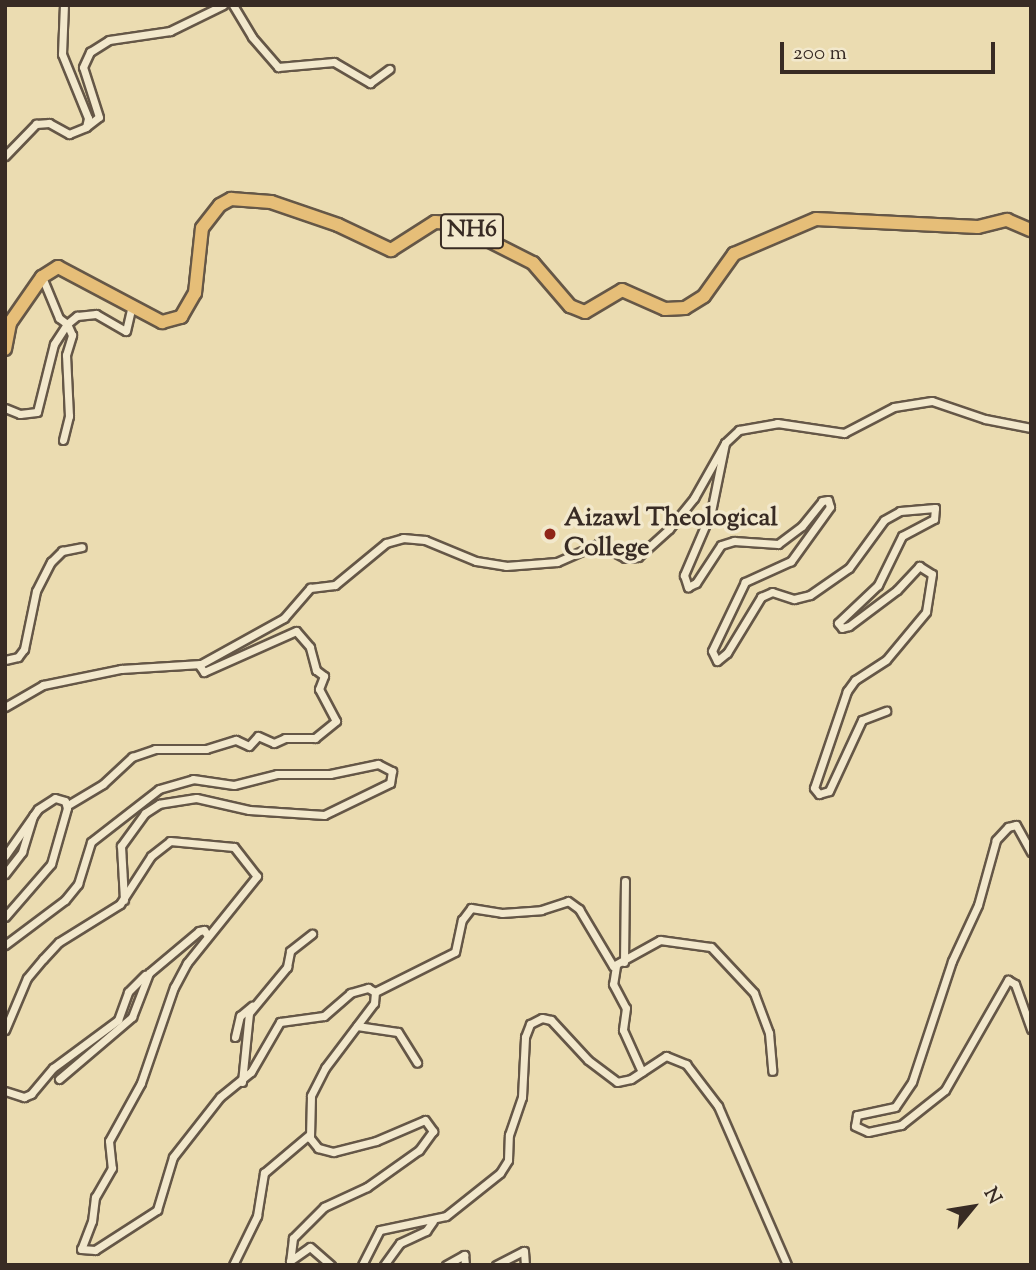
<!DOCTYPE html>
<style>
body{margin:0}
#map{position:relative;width:1036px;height:1270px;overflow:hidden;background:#ebdcb1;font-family:"Sorts Mill Goudy",serif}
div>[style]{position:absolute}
.roads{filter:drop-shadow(2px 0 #655747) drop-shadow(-2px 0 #655747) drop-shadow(0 2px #655747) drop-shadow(0 -2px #655747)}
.street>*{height:7px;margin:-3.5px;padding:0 3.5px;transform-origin:3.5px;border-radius:3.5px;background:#f2e8cc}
.highway>*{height:12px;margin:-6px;padding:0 6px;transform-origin:6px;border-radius:6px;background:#e6be78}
.dots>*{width:19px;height:19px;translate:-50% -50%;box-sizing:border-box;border:4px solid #f2e8cc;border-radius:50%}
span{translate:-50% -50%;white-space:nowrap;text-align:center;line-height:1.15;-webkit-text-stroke:7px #f2e8cc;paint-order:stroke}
.shield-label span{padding:2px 5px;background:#f2e8cc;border:2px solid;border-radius:5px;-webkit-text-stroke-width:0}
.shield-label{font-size:24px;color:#382b24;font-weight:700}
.poi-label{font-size:26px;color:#382b24;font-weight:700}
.left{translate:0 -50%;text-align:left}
.frame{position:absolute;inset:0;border:7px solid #382b24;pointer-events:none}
.north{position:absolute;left:938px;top:1172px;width:70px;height:70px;-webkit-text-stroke:5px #f2e8cc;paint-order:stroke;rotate:60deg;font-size:19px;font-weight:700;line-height:28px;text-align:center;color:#382b24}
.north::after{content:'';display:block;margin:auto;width:24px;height:32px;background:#382b24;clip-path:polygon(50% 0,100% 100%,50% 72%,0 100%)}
.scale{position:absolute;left:780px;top:42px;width:215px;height:32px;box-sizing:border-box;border:4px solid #382b24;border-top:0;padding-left:9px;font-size:21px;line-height:24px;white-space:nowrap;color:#382b24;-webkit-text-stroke:5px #f2e8cc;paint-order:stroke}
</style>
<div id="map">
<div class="roads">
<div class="street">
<div style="left:233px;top:5px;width:37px;rotate:59deg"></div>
<div style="left:252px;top:37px;width:40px;rotate:49deg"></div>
<div style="left:278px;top:67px;width:56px;rotate:-5.1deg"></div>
<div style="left:334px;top:62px;width:42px;rotate:30.3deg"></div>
<div style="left:370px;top:83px;width:24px;rotate:-36deg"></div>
<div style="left:86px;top:127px;width:16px;rotate:-38deg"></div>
<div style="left:99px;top:117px;width:52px;rotate:-107.7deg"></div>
<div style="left:83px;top:67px;width:17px;rotate:-65deg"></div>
<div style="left:90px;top:52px;width:22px;rotate:-32deg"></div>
<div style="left:109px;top:40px;width:62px;rotate:-8.4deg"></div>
<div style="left:170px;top:31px;width:59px;rotate:-26.1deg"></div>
<div style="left:5px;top:156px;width:45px;rotate:-45.9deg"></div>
<div style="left:36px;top:124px;width:13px;rotate:-4deg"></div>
<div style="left:49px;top:123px;width:23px;rotate:29deg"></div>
<div style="left:69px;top:134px;width:18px;rotate:-22deg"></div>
<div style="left:86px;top:127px;width:9px;rotate:-77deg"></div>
<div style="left:88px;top:118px;width:69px;rotate:-112.1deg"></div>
<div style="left:62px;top:54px;width:49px;rotate:-87.7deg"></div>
<div style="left:5px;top:408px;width:16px;rotate:22deg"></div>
<div style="left:20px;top:414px;width:17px;rotate:-7deg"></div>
<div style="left:37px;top:412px;width:70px;rotate:-76deg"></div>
<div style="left:54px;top:344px;width:24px;rotate:-57deg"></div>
<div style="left:67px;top:324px;width:10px;rotate:-143deg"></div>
<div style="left:59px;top:318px;width:44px;rotate:-112.5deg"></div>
<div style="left:63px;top:440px;width:25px;rotate:-76deg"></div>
<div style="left:69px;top:416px;width:61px;rotate:-92.8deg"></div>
<div style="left:66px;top:355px;width:21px;rotate:-73deg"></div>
<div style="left:72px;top:335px;width:12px;rotate:-114deg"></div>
<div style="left:67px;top:324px;width:13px;rotate:-39deg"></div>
<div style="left:77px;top:316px;width:19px;rotate:-6deg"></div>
<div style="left:96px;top:314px;width:34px;rotate:30deg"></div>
<div style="left:126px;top:331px;width:26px;rotate:-77deg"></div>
<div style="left:725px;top:443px;width:70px;rotate:101.5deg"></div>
<div style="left:711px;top:512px;width:69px;rotate:113.2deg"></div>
<div style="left:684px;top:575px;width:13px;rotate:72deg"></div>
<div style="left:688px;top:587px;width:9px;rotate:-27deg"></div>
<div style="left:696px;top:583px;width:45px;rotate:-56.7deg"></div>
<div style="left:721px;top:545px;width:14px;rotate:-17deg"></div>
<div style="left:734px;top:541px;width:44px;rotate:3.9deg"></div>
<div style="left:778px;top:544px;width:30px;rotate:-37deg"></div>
<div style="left:802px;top:526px;width:32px;rotate:-51deg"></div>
<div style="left:822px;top:501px;width:6px;rotate:-9deg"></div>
<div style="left:828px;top:500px;width:7px;rotate:74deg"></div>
<div style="left:830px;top:507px;width:67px;rotate:125.8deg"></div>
<div style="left:791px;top:561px;width:51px;rotate:155.5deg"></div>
<div style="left:745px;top:582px;width:76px;rotate:115.6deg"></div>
<div style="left:712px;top:651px;width:11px;rotate:63deg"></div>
<div style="left:717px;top:661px;width:13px;rotate:-39deg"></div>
<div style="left:727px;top:653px;width:66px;rotate:-58.7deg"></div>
<div style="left:761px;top:597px;width:12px;rotate:-24deg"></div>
<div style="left:772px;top:592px;width:23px;rotate:18deg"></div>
<div style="left:794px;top:599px;width:16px;rotate:-14deg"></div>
<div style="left:810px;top:595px;width:47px;rotate:-34.7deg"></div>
<div style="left:849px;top:568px;width:59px;rotate:-53.9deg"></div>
<div style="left:884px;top:520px;width:18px;rotate:-29deg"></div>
<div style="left:900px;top:511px;width:35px;rotate:-5deg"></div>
<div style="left:935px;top:508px;width:11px;rotate:95deg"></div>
<div style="left:934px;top:519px;width:36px;rotate:152deg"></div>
<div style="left:902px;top:536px;width:55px;rotate:116.1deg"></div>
<div style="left:878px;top:585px;width:55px;rotate:136.5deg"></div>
<div style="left:838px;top:623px;width:6px;rotate:51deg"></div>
<div style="left:842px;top:628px;width:7px;rotate:-16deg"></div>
<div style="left:849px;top:626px;width:60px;rotate:-36.9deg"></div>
<div style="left:897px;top:590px;width:33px;rotate:-47deg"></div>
<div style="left:919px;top:566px;width:15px;rotate:32deg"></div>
<div style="left:932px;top:574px;width:38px;rotate:99deg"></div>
<div style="left:926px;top:612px;width:62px;rotate:129.8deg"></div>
<div style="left:886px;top:660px;width:37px;rotate:147deg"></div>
<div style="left:855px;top:680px;width:14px;rotate:126deg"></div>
<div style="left:847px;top:691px;width:102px;rotate:108.8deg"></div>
<div style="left:814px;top:788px;width:8px;rotate:50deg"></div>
<div style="left:819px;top:794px;width:10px;rotate:-17deg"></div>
<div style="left:829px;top:791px;width:78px;rotate:-65.1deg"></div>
<div style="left:862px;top:720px;width:26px;rotate:-21deg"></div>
<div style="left:5px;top:660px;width:13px;rotate:-13deg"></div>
<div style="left:18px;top:657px;width:10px;rotate:-53deg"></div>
<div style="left:24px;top:649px;width:59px;rotate:-78.3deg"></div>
<div style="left:36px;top:591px;width:33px;rotate:-63deg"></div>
<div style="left:51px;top:562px;width:16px;rotate:-45deg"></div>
<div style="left:62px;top:551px;width:20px;rotate:-11deg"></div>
<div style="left:5px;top:707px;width:44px;rotate:-30.1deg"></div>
<div style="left:43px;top:685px;width:80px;rotate:-11.6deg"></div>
<div style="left:121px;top:669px;width:80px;rotate:-3.6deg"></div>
<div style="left:201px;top:664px;width:95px;rotate:-29deg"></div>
<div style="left:284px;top:618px;width:40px;rotate:-49deg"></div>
<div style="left:310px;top:588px;width:25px;rotate:-7deg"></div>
<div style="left:335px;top:585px;width:66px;rotate:-39.5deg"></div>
<div style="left:386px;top:543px;width:18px;rotate:-16deg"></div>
<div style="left:403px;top:538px;width:22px;rotate:5deg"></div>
<div style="left:425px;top:540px;width:55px;rotate:22.4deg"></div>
<div style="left:476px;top:561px;width:30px;rotate:9deg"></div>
<div style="left:506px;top:566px;width:51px;rotate:-4.5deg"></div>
<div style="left:557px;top:562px;width:45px;rotate:-23.7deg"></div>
<div style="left:598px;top:544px;width:30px;rotate:27deg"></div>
<div style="left:625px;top:558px;width:13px;rotate:-4deg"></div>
<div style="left:638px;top:557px;width:42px;rotate:-42.1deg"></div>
<div style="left:669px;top:529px;width:40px;rotate:-51deg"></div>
<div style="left:694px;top:498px;width:63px;rotate:-60.6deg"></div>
<div style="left:725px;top:443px;width:19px;rotate:-43deg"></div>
<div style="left:739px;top:430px;width:39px;rotate:-10deg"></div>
<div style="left:777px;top:423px;width:68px;rotate:8.5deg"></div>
<div style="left:844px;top:433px;width:56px;rotate:-27.5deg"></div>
<div style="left:894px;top:407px;width:38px;rotate:-9deg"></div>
<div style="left:932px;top:401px;width:56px;rotate:18.8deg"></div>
<div style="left:985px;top:419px;width:47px;rotate:11.1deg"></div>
<div style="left:68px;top:805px;width:41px;rotate:-31deg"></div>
<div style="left:103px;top:784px;width:40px;rotate:-43deg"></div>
<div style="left:132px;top:757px;width:24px;rotate:-19deg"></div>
<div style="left:155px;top:749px;width:51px"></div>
<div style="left:206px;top:749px;width:31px;rotate:-17deg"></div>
<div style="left:236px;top:740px;width:14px;rotate:25deg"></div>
<div style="left:249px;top:746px;width:13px;rotate:-48deg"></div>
<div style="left:258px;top:736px;width:17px;rotate:24deg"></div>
<div style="left:274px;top:743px;width:12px;rotate:-24deg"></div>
<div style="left:285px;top:738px;width:30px"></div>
<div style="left:315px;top:738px;width:27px;rotate:-39deg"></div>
<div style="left:336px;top:721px;width:36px;rotate:-118deg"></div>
<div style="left:319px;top:689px;width:14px;rotate:-69deg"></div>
<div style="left:324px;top:676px;width:10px;rotate:-143deg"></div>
<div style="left:316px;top:670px;width:24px;rotate:-105deg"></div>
<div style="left:310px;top:647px;width:21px;rotate:-131deg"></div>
<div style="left:296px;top:631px;width:101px;rotate:156deg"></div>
<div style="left:204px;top:672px;width:9px;rotate:-126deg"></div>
<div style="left:1031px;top:852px;width:31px;rotate:-119deg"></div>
<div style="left:1016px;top:825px;width:8px;rotate:166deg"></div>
<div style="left:1008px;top:827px;width:18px;rotate:133deg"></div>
<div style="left:996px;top:840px;width:67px;rotate:105.5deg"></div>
<div style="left:978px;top:905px;width:62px;rotate:114.9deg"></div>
<div style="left:952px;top:961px;width:127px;rotate:108.3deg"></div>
<div style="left:912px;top:1082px;width:30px;rotate:124deg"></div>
<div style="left:895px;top:1107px;width:39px;rotate:168deg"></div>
<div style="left:857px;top:1115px;width:11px;rotate:100deg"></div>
<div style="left:855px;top:1126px;width:14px;rotate:25deg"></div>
<div style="left:868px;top:1132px;width:34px;rotate:-12deg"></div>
<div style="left:901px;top:1125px;width:56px;rotate:-38.5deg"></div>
<div style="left:945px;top:1090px;width:127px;rotate:-60.2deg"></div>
<div style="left:1008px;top:980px;width:8px;rotate:30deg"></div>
<div style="left:1015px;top:984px;width:48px;rotate:70.4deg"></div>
<div style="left:5px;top:856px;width:57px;rotate:-54.9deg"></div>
<div style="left:38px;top:809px;width:20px;rotate:-33deg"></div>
<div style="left:55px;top:798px;width:10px;rotate:17deg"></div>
<div style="left:65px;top:801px;width:7px;rotate:74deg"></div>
<div style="left:67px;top:808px;width:58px;rotate:105.9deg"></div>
<div style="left:51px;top:864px;width:70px;rotate:131deg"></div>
<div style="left:5px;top:874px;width:28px;rotate:-52deg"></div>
<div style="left:22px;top:852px;width:38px;rotate:-73deg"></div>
<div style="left:5px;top:945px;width:75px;rotate:-36.9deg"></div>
<div style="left:65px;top:900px;width:21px;rotate:-51deg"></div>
<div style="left:78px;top:884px;width:44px;rotate:-72.8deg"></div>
<div style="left:91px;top:842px;width:86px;rotate:-37.9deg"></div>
<div style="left:159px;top:789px;width:35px;rotate:-16deg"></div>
<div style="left:193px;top:779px;width:41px;rotate:8.3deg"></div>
<div style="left:234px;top:785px;width:44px;rotate:-14.3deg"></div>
<div style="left:277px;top:774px;width:53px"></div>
<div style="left:330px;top:774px;width:49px;rotate:-11.8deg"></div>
<div style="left:378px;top:764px;width:16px;rotate:27deg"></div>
<div style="left:392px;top:771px;width:12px;rotate:99deg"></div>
<div style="left:390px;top:783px;width:73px;rotate:154.1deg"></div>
<div style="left:324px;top:815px;width:75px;rotate:-176.2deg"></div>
<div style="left:249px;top:810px;width:54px;rotate:-167.2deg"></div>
<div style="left:196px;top:798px;width:37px;rotate:171deg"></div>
<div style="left:159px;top:804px;width:17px;rotate:147deg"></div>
<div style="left:145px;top:813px;width:41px;rotate:126deg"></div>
<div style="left:121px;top:846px;width:54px;rotate:86.8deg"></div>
<div style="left:624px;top:962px;width:81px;rotate:-89.3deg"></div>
<div style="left:616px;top:966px;width:18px;rotate:99deg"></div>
<div style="left:613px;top:984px;width:27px;rotate:62deg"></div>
<div style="left:626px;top:1008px;width:22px;rotate:98deg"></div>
<div style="left:623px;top:1030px;width:46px;rotate:65.7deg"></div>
<div style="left:375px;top:992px;width:89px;rotate:-26.6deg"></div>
<div style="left:455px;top:952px;width:33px;rotate:-78deg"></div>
<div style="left:462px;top:920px;width:15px;rotate:-53deg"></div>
<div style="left:471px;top:908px;width:31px;rotate:9deg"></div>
<div style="left:502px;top:913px;width:39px;rotate:-4deg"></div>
<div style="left:541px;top:910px;width:28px;rotate:-18deg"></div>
<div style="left:568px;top:901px;width:14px;rotate:36deg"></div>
<div style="left:579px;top:909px;width:66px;rotate:59.2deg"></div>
<div style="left:613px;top:966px;width:54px;rotate:-29deg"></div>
<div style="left:660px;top:940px;width:51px;rotate:7.8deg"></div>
<div style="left:711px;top:947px;width:63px;rotate:46.9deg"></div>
<div style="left:754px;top:993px;width:43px;rotate:69.4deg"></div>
<div style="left:769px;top:1033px;width:38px;rotate:85deg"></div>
<div style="left:357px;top:1026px;width:41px;rotate:8.3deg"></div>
<div style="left:398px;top:1032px;width:36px;rotate:58deg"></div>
<div style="left:5px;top:1030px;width:56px;rotate:-67.1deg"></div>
<div style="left:27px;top:978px;width:25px;rotate:-50deg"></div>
<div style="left:43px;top:959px;width:23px;rotate:-47deg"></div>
<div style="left:59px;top:942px;width:72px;rotate:-31.9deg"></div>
<div style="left:120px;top:904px;width:57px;rotate:-57.1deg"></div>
<div style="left:151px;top:856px;width:24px;rotate:-38deg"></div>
<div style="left:170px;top:841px;width:64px;rotate:5.4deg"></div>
<div style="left:234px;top:847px;width:37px;rotate:52deg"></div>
<div style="left:257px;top:876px;width:112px;rotate:128.8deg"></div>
<div style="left:187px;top:963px;width:27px;rotate:118deg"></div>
<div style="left:174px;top:987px;width:102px;rotate:109deg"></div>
<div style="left:141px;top:1083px;width:66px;rotate:118.9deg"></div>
<div style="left:109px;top:1141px;width:27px;rotate:84deg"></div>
<div style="left:112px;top:1168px;width:34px;rotate:120deg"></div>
<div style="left:95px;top:1197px;width:24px;rotate:97deg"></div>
<div style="left:92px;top:1221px;width:30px;rotate:111deg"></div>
<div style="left:81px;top:1249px;width:14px;rotate:4deg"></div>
<div style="left:95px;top:1250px;width:74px;rotate:-32.8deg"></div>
<div style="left:157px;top:1210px;width:55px;rotate:-73.2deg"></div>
<div style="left:173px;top:1157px;width:76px;rotate:-51.9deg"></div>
<div style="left:220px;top:1097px;width:40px;rotate:-39deg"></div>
<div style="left:251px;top:1072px;width:58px;rotate:-59.9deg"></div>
<div style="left:280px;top:1022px;width:44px;rotate:-7.8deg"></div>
<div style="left:324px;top:1016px;width:35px;rotate:-41deg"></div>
<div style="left:350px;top:993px;width:19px;rotate:-16deg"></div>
<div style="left:368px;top:988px;width:8px;rotate:30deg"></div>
<div style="left:375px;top:992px;width:11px;rotate:95deg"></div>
<div style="left:374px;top:1003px;width:81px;rotate:127deg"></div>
<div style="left:325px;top:1068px;width:31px;rotate:117deg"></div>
<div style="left:311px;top:1096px;width:42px;rotate:91.4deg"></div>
<div style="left:310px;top:1138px;width:13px;rotate:51deg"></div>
<div style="left:318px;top:1148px;width:16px;rotate:15deg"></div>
<div style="left:333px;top:1152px;width:44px;rotate:-14.3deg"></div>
<div style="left:376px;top:1141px;width:53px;rotate:-23.2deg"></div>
<div style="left:425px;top:1120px;width:14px;rotate:54deg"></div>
<div style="left:433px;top:1131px;width:24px;rotate:126deg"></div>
<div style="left:419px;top:1150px;width:64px;rotate:144.6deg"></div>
<div style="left:367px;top:1187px;width:47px;rotate:155.1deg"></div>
<div style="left:324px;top:1207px;width:44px;rotate:135deg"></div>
<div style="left:293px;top:1238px;width:23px;rotate:97deg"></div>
<div style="left:290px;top:1261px;width:24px;rotate:-35deg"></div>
<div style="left:310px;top:1247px;width:28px;rotate:41deg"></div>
<div style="left:235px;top:1037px;width:22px;rotate:-77deg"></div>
<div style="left:240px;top:1016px;width:16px;rotate:-40deg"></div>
<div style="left:59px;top:1079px;width:96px;rotate:-40.3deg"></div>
<div style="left:132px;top:1017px;width:47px;rotate:-68.9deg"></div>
<div style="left:149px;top:973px;width:65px;rotate:-40deg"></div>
<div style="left:199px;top:931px;width:5px;rotate:-11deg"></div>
<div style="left:204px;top:930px;width:7px;rotate:56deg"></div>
<div style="left:242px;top:1082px;width:69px;rotate:-84.2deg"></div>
<div style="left:249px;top:1013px;width:60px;rotate:-50.4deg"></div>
<div style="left:287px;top:967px;width:16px;rotate:-79deg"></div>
<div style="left:290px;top:951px;width:28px;rotate:-38deg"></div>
<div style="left:5px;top:1091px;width:20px;rotate:18deg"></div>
<div style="left:24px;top:1097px;width:8px;rotate:-23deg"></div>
<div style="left:31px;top:1094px;width:34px;rotate:-50deg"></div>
<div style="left:53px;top:1068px;width:81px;rotate:-36.4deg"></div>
<div style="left:118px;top:1020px;width:30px;rotate:-70deg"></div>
<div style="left:128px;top:992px;width:24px;rotate:-45deg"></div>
<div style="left:233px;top:1265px;width:55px;rotate:-63.9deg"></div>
<div style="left:257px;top:1216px;width:44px;rotate:-80.8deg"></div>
<div style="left:264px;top:1173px;width:59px;rotate:-40.2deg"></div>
<div style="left:362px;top:1265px;width:39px;rotate:-63deg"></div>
<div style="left:380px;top:1230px;width:67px;rotate:-12deg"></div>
<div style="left:446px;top:1216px;width:69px;rotate:-38.5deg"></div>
<div style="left:500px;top:1173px;width:15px;rotate:-58deg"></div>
<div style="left:508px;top:1160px;width:25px;rotate:-88deg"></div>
<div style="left:509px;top:1135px;width:40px;rotate:-71.1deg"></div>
<div style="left:522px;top:1097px;width:60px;rotate:-87.1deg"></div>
<div style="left:525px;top:1037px;width:14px;rotate:-69deg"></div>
<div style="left:530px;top:1024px;width:13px;rotate:-27deg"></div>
<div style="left:542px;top:1018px;width:9px;rotate:13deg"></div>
<div style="left:551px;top:1020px;width:54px;rotate:47.2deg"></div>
<div style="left:588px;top:1060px;width:36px;rotate:37deg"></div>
<div style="left:617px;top:1082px;width:14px;rotate:-12deg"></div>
<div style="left:631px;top:1079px;width:42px;rotate:-33.3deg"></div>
<div style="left:666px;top:1056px;width:22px;rotate:22deg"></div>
<div style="left:686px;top:1064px;width:53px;rotate:52.7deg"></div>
<div style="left:718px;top:1106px;width:173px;rotate:66.5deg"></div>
<div style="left:384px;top:1265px;width:27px;rotate:-54deg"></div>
<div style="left:400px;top:1243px;width:29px;rotate:-25deg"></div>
<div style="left:426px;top:1231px;width:12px;rotate:-55deg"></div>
<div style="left:446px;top:1265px;width:21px;rotate:-29deg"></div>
<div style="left:464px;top:1255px;width:10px;rotate:84deg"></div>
<div style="left:496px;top:1265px;width:31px;rotate:-27deg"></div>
<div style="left:524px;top:1251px;width:14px;rotate:86deg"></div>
</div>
<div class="highway">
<div style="left:5px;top:349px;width:26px;rotate:-79deg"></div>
<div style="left:10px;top:323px;width:56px;rotate:-55.2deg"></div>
<div style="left:42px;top:277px;width:19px;rotate:-32deg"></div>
<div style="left:58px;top:267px;width:118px;rotate:27.9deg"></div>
<div style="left:162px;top:322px;width:20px;rotate:-15deg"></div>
<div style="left:181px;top:317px;width:28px;rotate:-60deg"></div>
<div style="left:195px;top:293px;width:65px;rotate:-83.9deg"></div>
<div style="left:202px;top:228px;width:29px;rotate:-52deg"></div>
<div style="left:220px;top:205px;width:13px;rotate:-29deg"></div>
<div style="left:231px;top:199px;width:40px;rotate:4.3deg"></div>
<div style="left:271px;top:202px;width:71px;rotate:18.9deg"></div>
<div style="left:338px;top:225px;width:59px;rotate:25.3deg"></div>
<div style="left:391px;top:250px;width:52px;rotate:-32.5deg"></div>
<div style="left:435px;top:222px;width:19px;rotate:3deg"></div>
<div style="left:454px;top:223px;width:89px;rotate:26.9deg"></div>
<div style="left:533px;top:263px;width:57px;rotate:49.3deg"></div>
<div style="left:570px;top:306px;width:16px;rotate:22deg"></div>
<div style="left:585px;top:312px;width:43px;rotate:-30.7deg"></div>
<div style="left:622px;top:290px;width:47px;rotate:23.8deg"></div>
<div style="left:665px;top:309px;width:20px;rotate:-3deg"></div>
<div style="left:685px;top:308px;width:22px;rotate:-32deg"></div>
<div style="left:704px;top:296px;width:52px;rotate:-54.5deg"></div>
<div style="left:734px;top:254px;width:89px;rotate:-23.1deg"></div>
<div style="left:816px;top:219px;width:162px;rotate:2.8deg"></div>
<div style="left:978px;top:227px;width:30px;rotate:-14deg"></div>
<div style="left:1007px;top:220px;width:26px;rotate:23deg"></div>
</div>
</div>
<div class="dots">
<div style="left:550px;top:534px;background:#8f2418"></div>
</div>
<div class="shield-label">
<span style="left:472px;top:231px">NH6</span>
</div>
<div class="poi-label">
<span class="left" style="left:564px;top:534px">Aizawl Theological<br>College</span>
</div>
<div class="frame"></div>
<div class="north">N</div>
<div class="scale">200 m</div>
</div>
